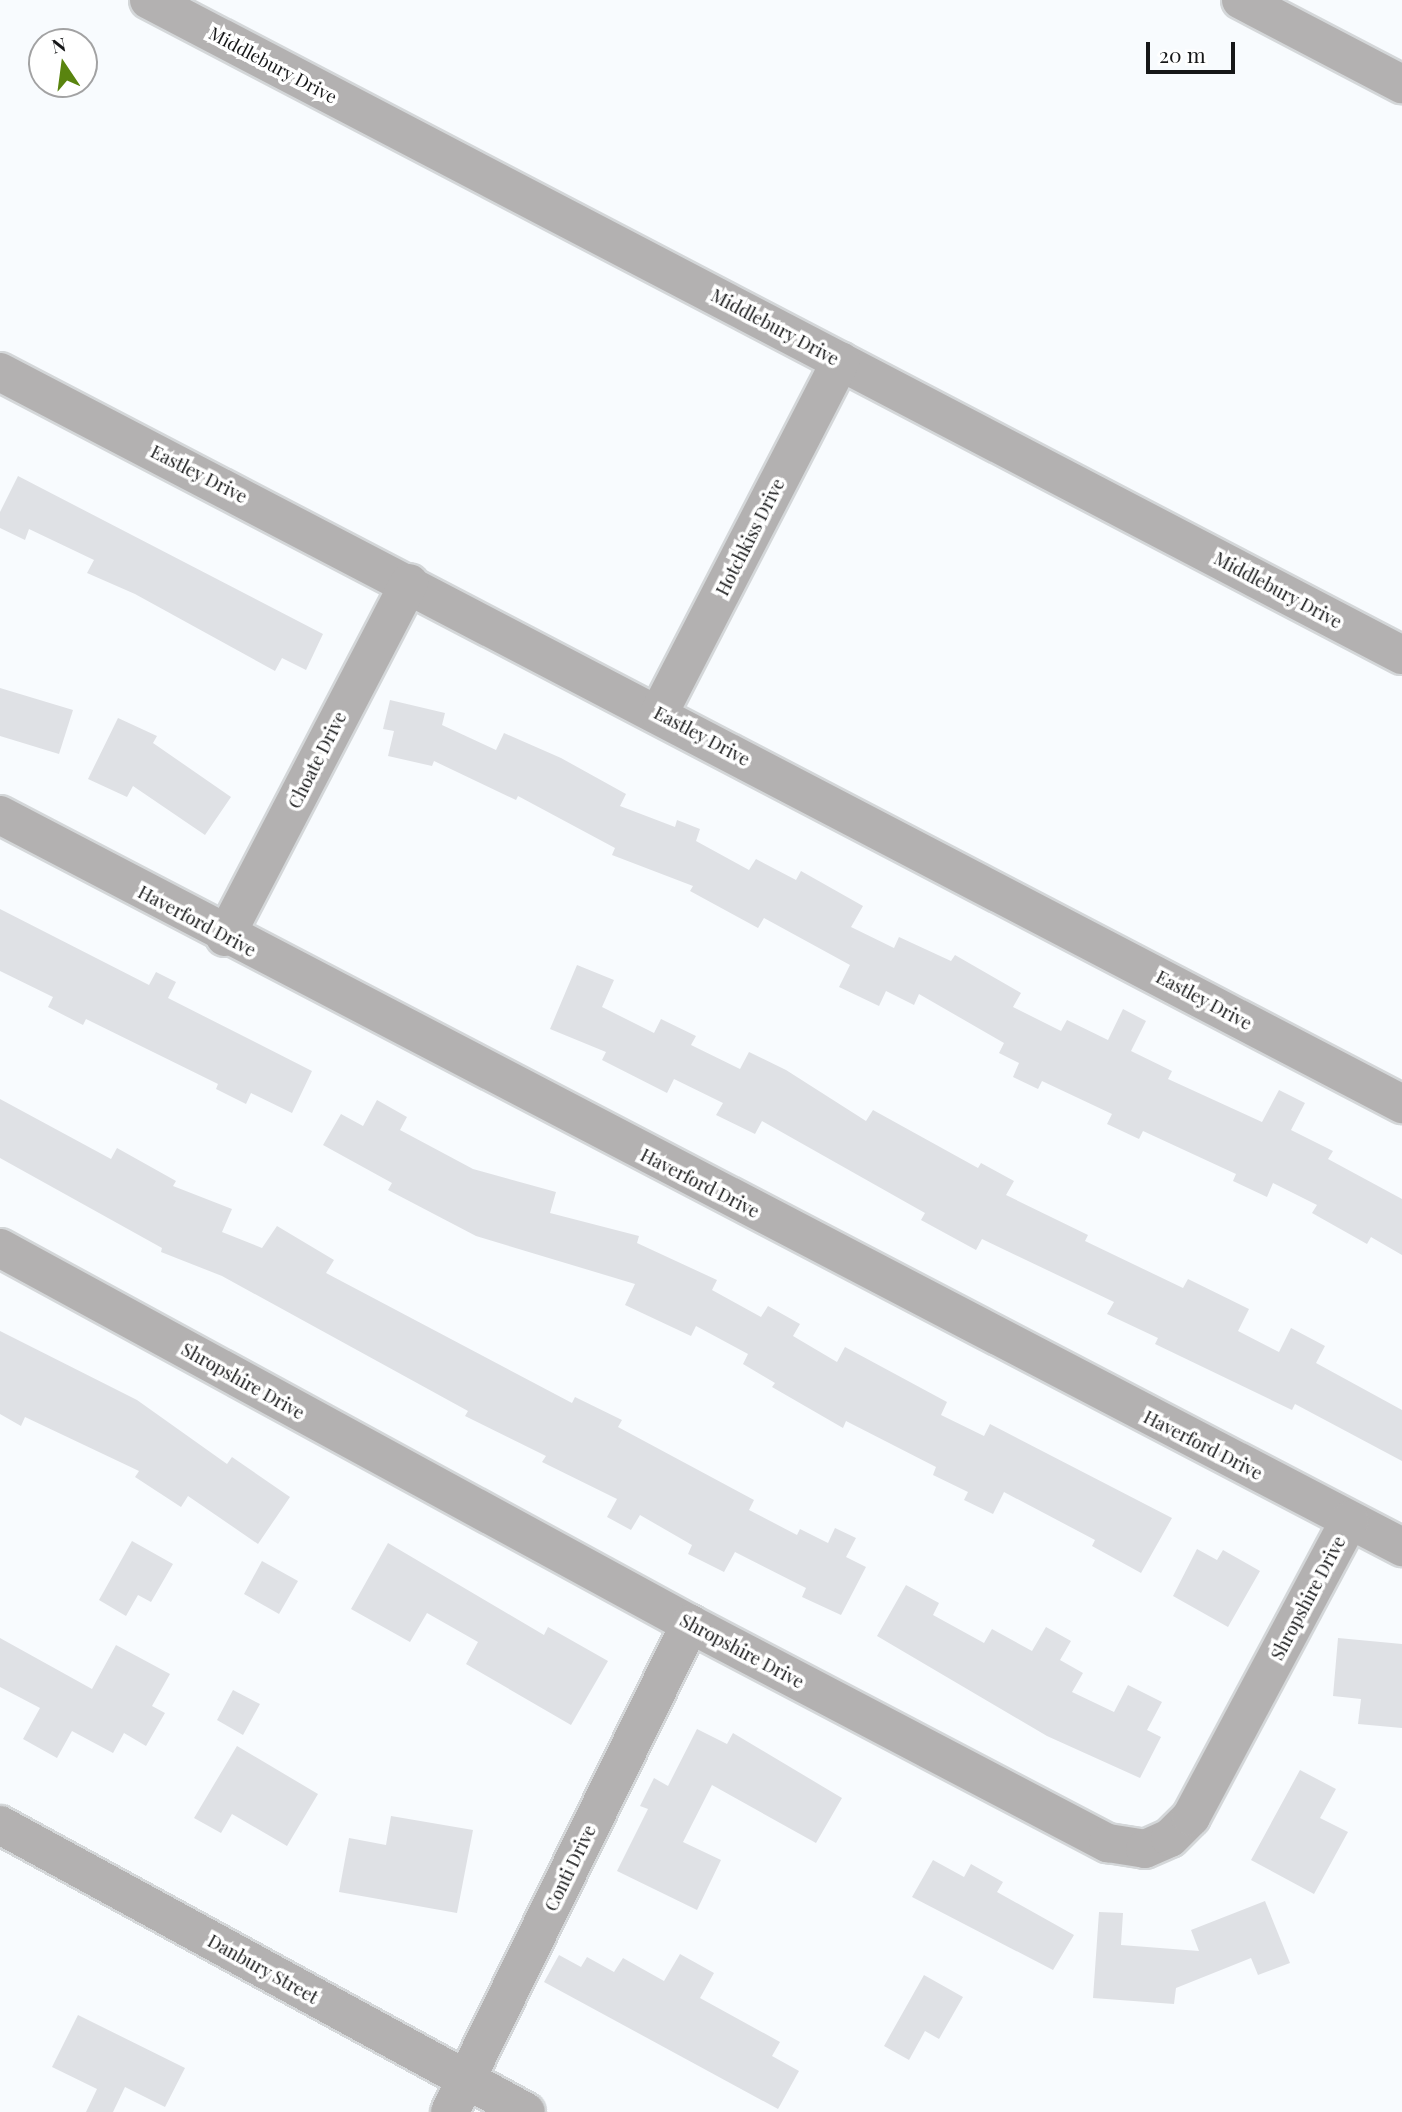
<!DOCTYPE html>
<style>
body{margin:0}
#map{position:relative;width:1402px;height:2112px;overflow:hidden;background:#f8fbfe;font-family:"Playfair Display",serif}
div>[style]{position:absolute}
.building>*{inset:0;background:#dfe1e5}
.roads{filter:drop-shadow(2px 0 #d4d7d9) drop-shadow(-2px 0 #d4d7d9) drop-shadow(0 2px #d4d7d9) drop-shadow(0 -2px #d4d7d9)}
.minor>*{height:38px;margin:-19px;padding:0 19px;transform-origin:19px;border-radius:19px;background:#b3b1b1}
span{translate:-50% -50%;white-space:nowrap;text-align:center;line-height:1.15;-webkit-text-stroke:7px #fff;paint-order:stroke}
.street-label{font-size:18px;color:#161718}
.north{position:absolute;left:28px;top:28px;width:70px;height:70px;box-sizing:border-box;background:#fff;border:2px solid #a2a2a3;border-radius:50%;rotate:347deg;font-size:19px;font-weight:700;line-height:28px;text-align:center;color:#161718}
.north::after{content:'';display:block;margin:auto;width:24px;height:32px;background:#59840f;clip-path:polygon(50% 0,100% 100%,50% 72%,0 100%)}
.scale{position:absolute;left:1146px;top:42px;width:89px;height:32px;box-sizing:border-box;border:4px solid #161718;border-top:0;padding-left:9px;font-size:21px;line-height:24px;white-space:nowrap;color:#161718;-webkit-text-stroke:5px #fff;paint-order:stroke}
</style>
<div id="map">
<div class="building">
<div style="clip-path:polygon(18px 476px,323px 634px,306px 670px,282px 658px,275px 671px,135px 594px,87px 573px,94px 560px,29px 529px,25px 540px,0 528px,0 512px)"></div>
<div style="clip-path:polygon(0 688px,73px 710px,59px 754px,0 736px)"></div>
<div style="clip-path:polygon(390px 700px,445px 713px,442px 725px,496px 750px,504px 733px,561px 758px,626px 794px,620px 806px,675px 827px,677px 820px,700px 829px,696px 841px,749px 870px,756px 859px,796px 880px,801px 871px,863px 906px,851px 927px,894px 948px,899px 937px,951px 961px,955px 955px,1021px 993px,1013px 1007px,1061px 1031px,1067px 1020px,1108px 1040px,1123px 1009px,1146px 1021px,1131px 1051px,1172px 1071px,1168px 1079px,1262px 1122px,1279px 1090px,1305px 1103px,1291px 1130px,1333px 1151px,1328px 1159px,1402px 1199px,1402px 1255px,1371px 1237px,1367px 1244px,1312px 1213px,1317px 1205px,1273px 1183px,1267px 1197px,1233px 1181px,1236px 1174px,1143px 1131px,1139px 1139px,1107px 1124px,1112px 1114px,1042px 1081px,1038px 1089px,1013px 1077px,1019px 1063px,999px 1053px,1004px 1043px,919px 994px,914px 1005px,886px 991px,879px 1006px,839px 987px,850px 965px,764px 918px,758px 928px,690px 891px,693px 886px,612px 855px,615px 848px,518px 796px,516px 800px,434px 761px,432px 766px,388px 756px,394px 731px,383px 729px)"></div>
<div style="clip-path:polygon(118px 718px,157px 736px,153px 743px,231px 797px,205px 835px,133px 786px,127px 797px,88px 779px)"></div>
<div style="clip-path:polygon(0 909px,149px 985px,156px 972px,176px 982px,168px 998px,312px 1071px,292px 1113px,251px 1093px,246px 1104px,216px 1089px,218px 1084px,86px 1019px,83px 1025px,48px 1007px,53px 997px,0 971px)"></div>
<div style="clip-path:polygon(577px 965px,614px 980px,602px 1007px,654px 1033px,661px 1019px,696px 1036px,691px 1045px,740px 1069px,749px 1052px,786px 1070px,866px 1121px,873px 1110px,978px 1168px,981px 1163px,1014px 1181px,1006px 1195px,1088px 1235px,1085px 1241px,1183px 1288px,1188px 1279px,1249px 1309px,1238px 1331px,1279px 1352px,1291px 1328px,1325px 1346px,1316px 1363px,1402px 1410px,1402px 1461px,1295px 1404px,1292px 1410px,1155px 1344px,1158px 1338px,1107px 1314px,1114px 1302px,982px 1239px,976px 1250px,921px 1220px,925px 1213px,762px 1121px,755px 1134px,716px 1115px,723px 1103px,674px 1079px,667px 1093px,602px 1060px,606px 1052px,550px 1029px)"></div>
<div style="clip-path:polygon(0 1099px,111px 1159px,117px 1148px,176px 1181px,173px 1186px,232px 1209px,222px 1232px,262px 1248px,277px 1226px,334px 1260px,326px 1273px,572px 1403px,575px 1397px,622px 1420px,618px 1427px,754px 1500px,749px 1510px,797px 1535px,800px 1529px,828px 1543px,835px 1528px,856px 1538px,846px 1557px,866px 1567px,841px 1615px,802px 1597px,806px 1588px,735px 1552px,724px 1572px,688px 1554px,692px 1545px,640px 1515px,631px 1530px,607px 1517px,617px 1499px,542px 1462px,546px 1456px,465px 1416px,468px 1411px,222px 1276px,161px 1252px,162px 1248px,0 1158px)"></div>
<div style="clip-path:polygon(377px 1100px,407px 1117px,400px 1130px,473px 1169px,556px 1192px,550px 1213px,639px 1236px,637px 1243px,717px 1280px,712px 1290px,761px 1317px,768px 1306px,800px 1324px,793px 1336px,837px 1362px,845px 1347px,947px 1402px,941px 1415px,984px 1436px,990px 1424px,1172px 1518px,1141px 1573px,1092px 1546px,1095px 1540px,1004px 1492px,993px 1514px,964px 1500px,968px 1492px,933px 1475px,936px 1467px,846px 1421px,843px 1428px,772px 1387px,775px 1383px,743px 1364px,748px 1354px,696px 1326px,691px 1336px,625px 1305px,635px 1284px,476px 1236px,388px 1190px,392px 1183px,323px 1145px,341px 1114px,363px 1126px)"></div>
<div style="clip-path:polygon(0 1331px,137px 1400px,227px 1464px,232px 1457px,290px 1497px,258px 1544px,188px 1496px,181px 1507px,135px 1477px,139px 1471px,25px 1417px,21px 1426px,0 1414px)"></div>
<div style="clip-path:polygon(132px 1541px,173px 1564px,151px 1602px,138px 1595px,126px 1616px,99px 1600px)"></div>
<div style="clip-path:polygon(388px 1543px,544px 1635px,548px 1627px,608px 1661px,571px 1725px,466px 1664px,478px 1642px,427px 1613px,410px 1642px,351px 1609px)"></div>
<div style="clip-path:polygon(1197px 1549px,1217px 1560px,1223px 1550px,1260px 1571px,1228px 1627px,1173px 1596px)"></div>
<div style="clip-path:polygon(262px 1561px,298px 1581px,279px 1614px,244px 1594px)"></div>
<div style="clip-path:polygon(906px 1585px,939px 1603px,933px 1615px,984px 1643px,992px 1629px,1032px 1651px,1046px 1627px,1071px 1641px,1060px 1660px,1083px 1673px,1072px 1692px,1114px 1712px,1128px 1685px,1162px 1702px,1147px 1730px,1161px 1737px,1140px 1778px,1047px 1736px,877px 1636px)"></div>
<div style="clip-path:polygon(0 1638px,92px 1689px,116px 1645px,170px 1674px,152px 1706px,165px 1713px,146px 1746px,124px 1733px,113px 1753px,72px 1731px,57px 1758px,23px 1739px,40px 1708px,0 1687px)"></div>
<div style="clip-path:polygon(1338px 1638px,1402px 1644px,1402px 1728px,1358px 1724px,1361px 1699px,1333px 1696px)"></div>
<div style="clip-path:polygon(233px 1690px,260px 1704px,243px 1735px,217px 1720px)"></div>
<div style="clip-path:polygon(697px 1729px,727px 1744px,733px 1733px,842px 1798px,816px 1843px,712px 1785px,683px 1842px,721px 1860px,697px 1910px,617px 1871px,648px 1809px,640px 1806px,654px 1778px,668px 1786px)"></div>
<div style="clip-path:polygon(237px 1746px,318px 1794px,287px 1846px,232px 1814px,221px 1833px,194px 1818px)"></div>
<div style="clip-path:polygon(1300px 1770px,1336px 1789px,1320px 1818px,1348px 1832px,1314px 1894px,1251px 1860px)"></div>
<div style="clip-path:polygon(391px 1816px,473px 1830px,457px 1913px,339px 1892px,349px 1838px,386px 1845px)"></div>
<div style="clip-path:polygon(933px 1860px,964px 1877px,971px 1864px,1003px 1882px,997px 1892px,1074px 1935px,1053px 1970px,912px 1897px)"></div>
<div style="clip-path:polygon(1265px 1901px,1290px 1963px,1258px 1975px,1251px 1958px,1176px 1988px,1174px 2004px,1093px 1998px,1099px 1912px,1123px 1913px,1121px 1945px,1199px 1951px,1191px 1930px)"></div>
<div style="clip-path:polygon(680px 1954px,714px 1973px,700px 1998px,780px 2042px,772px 2056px,799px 2071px,778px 2109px,544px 1982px,559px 1955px,581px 1967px,587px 1957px,614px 1972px,623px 1958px,664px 1981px)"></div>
<div style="clip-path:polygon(924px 1975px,963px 1997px,939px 2039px,925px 2031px,909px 2060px,884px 2046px)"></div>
<div style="clip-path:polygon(78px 2015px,185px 2068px,165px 2107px,125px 2087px,113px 2112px,86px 2112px,97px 2089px,52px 2067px)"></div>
</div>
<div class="roads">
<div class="minor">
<div style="left:149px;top:0;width:1414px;rotate:27.6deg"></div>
<div style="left:1241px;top:0;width:182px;rotate:27.6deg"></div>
<div style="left:0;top:372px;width:1582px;rotate:27.57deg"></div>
<div style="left:659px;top:713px;width:396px;rotate:-62.7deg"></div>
<div style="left:0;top:815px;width:1582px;rotate:27.57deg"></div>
<div style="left:225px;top:937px;width:399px;rotate:-62.5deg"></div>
<div style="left:0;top:1248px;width:786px;rotate:28.59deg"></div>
<div style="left:690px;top:1624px;width:472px;rotate:27.7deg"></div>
<div style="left:1108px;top:1843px;width:37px;rotate:9deg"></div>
<div style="left:1145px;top:1849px;width:27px;rotate:-24deg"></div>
<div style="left:1170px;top:1838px;width:30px;rotate:-45deg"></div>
<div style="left:1191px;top:1817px;width:336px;rotate:-61.9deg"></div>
<div style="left:0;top:1825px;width:599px;rotate:28.62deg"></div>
<div style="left:450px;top:2112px;width:544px;rotate:-63.81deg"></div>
</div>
</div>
<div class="street-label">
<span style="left:273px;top:65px;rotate:28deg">Middlebury Drive</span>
<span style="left:775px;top:327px;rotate:28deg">Middlebury Drive</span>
<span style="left:199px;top:474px;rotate:27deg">Eastley Drive</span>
<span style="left:750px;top:537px;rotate:-63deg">Hotchkiss Drive</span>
<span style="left:1278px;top:590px;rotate:28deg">Middlebury Drive</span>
<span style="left:702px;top:736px;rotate:28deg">Eastley Drive</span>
<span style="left:317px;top:760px;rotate:-63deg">Choate Drive</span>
<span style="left:197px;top:921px;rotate:28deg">Haverford Drive</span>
<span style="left:1204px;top:1000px;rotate:28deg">Eastley Drive</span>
<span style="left:700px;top:1183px;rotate:27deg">Haverford Drive</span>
<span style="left:243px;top:1381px;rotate:29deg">Shropshire Drive</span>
<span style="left:1203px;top:1445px;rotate:27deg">Haverford Drive</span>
<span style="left:1308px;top:1598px;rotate:-62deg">Shropshire Drive</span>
<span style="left:742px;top:1651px;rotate:28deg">Shropshire Drive</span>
<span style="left:570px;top:1868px;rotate:-64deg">Conti Drive</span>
<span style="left:263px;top:1969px;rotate:29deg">Danbury Street</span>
</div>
<div class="north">N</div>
<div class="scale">20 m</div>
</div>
